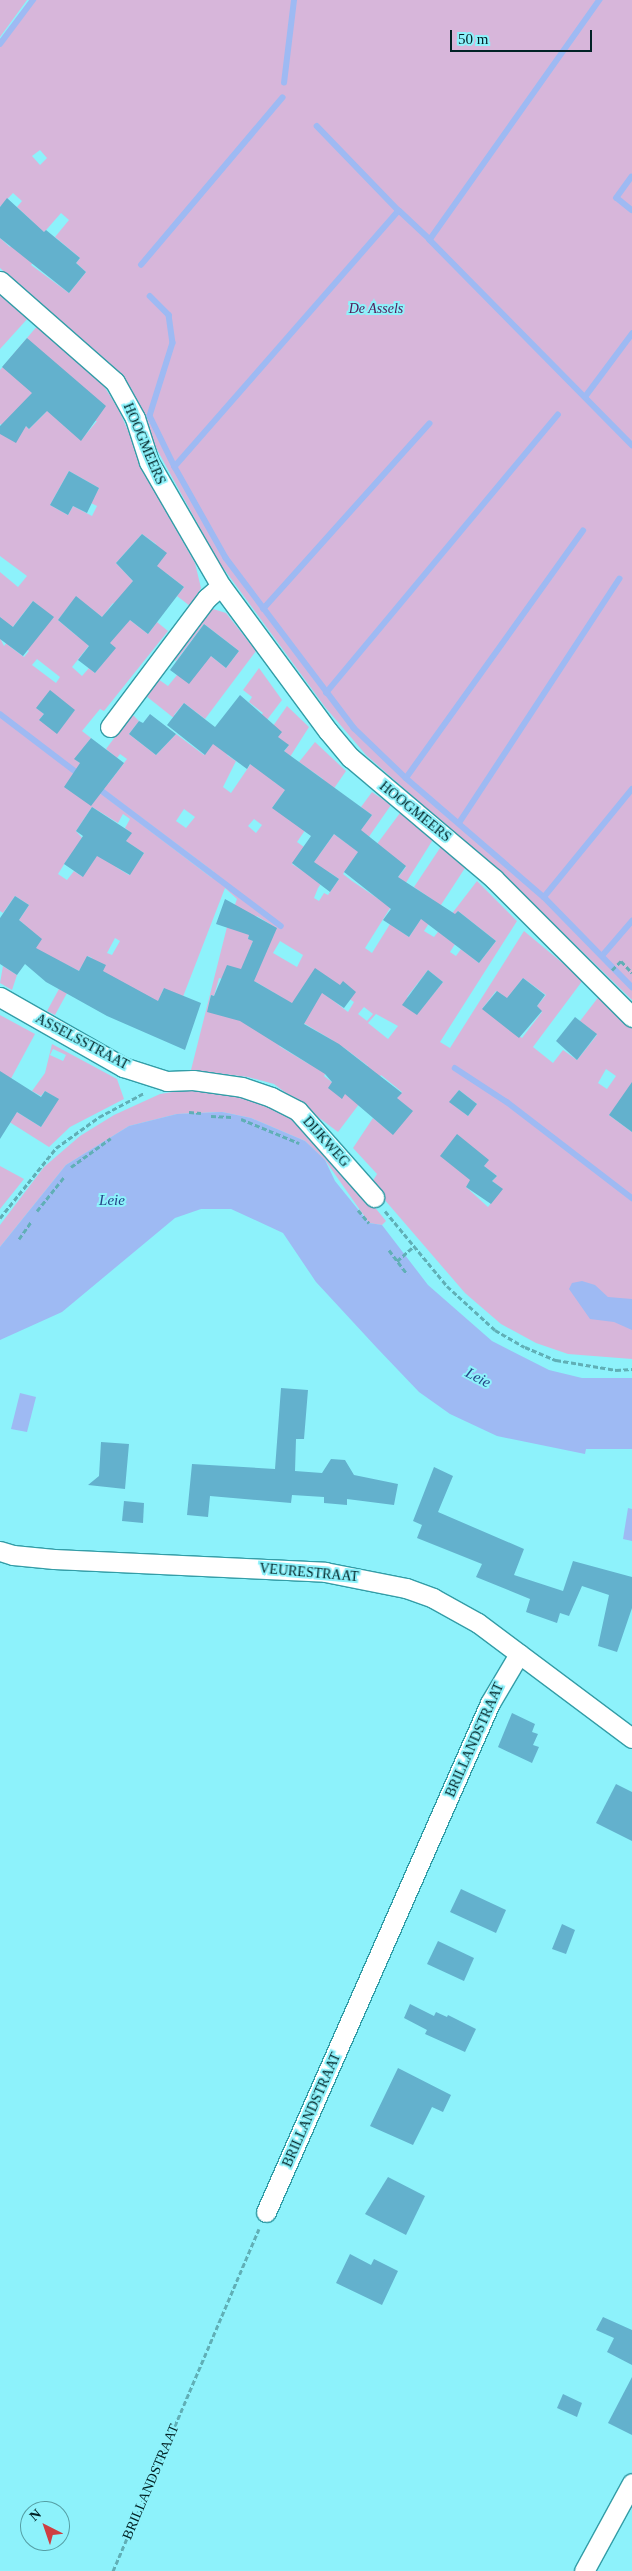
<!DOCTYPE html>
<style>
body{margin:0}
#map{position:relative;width:632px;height:2571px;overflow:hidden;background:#8df2fb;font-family:"Times New Roman",serif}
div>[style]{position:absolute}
.green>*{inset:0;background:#d7b6da}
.water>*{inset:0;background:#9ebaf3}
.stream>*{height:5.5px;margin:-2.75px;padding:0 2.75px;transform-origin:2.75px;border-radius:2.75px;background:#9ebaf3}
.building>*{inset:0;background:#63b1cd}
.path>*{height:3px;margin-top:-1.5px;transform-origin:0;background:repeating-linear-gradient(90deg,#60afb6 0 5px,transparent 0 7.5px)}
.roads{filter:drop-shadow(1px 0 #339da7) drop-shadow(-1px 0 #339da7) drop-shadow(0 1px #339da7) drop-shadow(0 -1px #339da7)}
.street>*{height:19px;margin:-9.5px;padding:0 9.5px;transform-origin:9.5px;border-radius:9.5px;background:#fff}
span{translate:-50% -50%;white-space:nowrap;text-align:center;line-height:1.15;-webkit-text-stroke:4px #8df2fb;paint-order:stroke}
.park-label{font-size:14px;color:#511a57;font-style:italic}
.street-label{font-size:14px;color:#012225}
.water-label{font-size:15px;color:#254486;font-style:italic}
.north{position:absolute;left:20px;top:2501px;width:50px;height:50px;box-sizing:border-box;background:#8df2fb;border:1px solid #559fa5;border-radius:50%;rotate:319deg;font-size:14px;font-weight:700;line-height:20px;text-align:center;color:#012225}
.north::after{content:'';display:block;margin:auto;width:18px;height:22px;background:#ce3e42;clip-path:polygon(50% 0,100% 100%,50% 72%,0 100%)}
.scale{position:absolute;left:450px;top:30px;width:142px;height:22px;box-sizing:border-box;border:2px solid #012225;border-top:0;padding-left:6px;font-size:15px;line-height:18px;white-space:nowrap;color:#012225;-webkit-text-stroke:4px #8df2fb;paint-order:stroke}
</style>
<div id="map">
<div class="green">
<div style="clip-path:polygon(0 0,27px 0,0 37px)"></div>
<div style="clip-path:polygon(evenodd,32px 0,632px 0,632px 1000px,519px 890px,366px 755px,325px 707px,218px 561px,149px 435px,131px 388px,0 268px,0 238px,10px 247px,33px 222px,17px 207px,22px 201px,13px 193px,0 207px,0 43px,32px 0,40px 150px,47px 158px,40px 165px,32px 156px,40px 150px,32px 0,61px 213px,69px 220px,55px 237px,80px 258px,76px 263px,86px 272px,69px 293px,31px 265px,48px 245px,40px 237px,61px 213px)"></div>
<div style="clip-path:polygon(0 292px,29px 317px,0 349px)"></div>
<div style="clip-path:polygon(evenodd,38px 325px,100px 380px,118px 408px,156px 494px,195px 563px,201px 588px,190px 606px,177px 596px,184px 587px,166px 573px,130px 620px,148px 634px,157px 622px,168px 631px,104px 711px,100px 709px,82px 731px,91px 738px,75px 759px,108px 784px,127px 759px,120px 754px,117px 758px,106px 749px,132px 714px,139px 721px,129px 734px,156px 755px,176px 734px,204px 755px,220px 734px,237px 747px,263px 713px,249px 702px,252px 697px,243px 690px,259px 668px,282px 700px,241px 754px,231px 748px,227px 755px,236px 761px,223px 787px,231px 793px,252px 762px,273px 767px,288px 746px,277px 737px,273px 726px,287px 706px,309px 727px,274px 782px,286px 789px,272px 808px,306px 802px,323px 779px,299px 762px,315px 742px,346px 771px,297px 842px,304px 847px,292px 864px,306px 873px,334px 834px,349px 845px,372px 815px,361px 807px,372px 792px,391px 805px,343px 874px,352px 881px,380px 900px,406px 867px,377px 844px,400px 813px,434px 838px,365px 948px,372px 953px,390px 924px,409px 937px,433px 900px,414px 887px,442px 845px,465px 868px,424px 931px,434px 937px,477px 881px,517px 921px,440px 1042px,450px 1048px,524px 931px,583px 980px,533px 1047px,553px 1063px,563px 1050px,577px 1060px,597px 1035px,580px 1021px,600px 995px,632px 1026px,632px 1087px,609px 1115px,632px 1132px,632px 1359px,568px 1354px,536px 1343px,501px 1324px,465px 1293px,371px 1184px,377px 1174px,353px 1148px,373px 1118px,393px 1134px,397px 1098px,402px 1092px,381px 1075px,338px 1132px,274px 1084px,248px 1077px,191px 1070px,227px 927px,237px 899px,225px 888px,179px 1007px,164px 988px,157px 1004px,89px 964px,92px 958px,88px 956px,79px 971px,35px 949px,24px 924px,19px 920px,29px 905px,15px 896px,3px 913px,0 911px,0 638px,4px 646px,38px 605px,33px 601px,12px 628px,0 617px,0 572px,18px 587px,27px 576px,0 556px,0 434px,21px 435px,0 424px,0 370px,38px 325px,38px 404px,46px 412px,29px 429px,13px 413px,38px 404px,38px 325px,70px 414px,97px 421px,81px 440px,62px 424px,70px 414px,38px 325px,69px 471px,99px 488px,91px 503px,97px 506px,92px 516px,73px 506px,68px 515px,50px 505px,69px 471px,38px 325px,142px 534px,156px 544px,112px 623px,103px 616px,113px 603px,117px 606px,133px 581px,116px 563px,142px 534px,38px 325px,76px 597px,120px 631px,77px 636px,58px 620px,76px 597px,38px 325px,98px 634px,115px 648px,95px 673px,89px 668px,82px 676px,72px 667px,98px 634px,38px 325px,13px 639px,29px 651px,24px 657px,8px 645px,13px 639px,38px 325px,37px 659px,60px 677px,56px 683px,32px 665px,37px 659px,38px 325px,37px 708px,75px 710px,39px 720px,44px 714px,37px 708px,38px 325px,90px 779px,214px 872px,212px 878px,87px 783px,90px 779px,38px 325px,92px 807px,118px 823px,123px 814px,130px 819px,125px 828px,131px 833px,122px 847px,82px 838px,76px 831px,92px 807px,38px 325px,184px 809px,195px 817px,186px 828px,176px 821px,184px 809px,38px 325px,254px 819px,262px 825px,256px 833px,248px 826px,254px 819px,38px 325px,130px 844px,144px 853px,129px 875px,116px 867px,130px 844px,38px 325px,68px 858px,83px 877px,74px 871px,67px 880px,58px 874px,68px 858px,38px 325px,329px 872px,339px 879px,328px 895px,324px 893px,319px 901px,314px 898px,318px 888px,329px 872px,38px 325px,458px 911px,496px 941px,479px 963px,461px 949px,456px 956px,450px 952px,455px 944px,440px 933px,458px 911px,38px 325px,257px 916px,276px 928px,250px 948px,253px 941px,248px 938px,257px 916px,38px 325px,115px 938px,120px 941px,112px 955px,107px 953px,115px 938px,38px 325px,280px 941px,303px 955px,297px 967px,273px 953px,280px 941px,38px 325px,428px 970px,443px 982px,422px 1008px,407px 997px,428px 970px,38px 325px,219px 978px,240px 984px,210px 1000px,211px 995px,214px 996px,219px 978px,38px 325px,523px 978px,546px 995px,537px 1006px,542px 1012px,522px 1038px,493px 1017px,523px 978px,38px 325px,256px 982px,281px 997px,248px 1003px,256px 982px,38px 325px,336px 990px,354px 1002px,348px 1012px,330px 998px,336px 990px,38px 325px,496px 991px,504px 996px,482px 1009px,496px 991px,38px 325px,364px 1007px,373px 1014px,367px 1021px,358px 1014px,364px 1007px,38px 325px,376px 1014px,398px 1026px,388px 1039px,368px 1023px,376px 1014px,38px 325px,295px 1018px,332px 1040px,309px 1064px,279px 1046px,295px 1018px,38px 325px,343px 1047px,368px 1066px,346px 1093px,324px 1076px,343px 1047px,38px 325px,606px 1069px,616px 1076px,607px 1089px,598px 1083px,606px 1069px,38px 325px,459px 1090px,477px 1104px,468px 1116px,450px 1102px,459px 1090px,38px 325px,488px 1160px,484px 1166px,497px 1176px,492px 1181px,502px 1189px,488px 1207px,466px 1187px,488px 1160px)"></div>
<div style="clip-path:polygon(210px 608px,226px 613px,256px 651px,205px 719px,184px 703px,174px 715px,194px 734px,146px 696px,158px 679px,168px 686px,177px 675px,211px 656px,226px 668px,239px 651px,204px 624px,176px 661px,171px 658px)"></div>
<div style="clip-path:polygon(3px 966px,17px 975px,12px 990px,0 983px)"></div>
<div style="clip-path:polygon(59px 989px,67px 993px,55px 1015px,47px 1011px)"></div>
<div style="clip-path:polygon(0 1015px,35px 1034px,0 1099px)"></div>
<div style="clip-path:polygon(evenodd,52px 1044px,117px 1079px,124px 1099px,70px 1127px,49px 1147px,0 1116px,0 1107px,6px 1105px,41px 1127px,58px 1099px,45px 1091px,41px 1096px,32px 1091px,45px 1073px,52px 1044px,53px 1049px,66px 1055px,63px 1061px,50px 1055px,53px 1049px)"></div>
<div style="clip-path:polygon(191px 1089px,263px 1099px,294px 1118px,332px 1155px,386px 1221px,382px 1225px,369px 1223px,325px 1160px,305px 1141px,251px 1118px,222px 1112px,177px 1114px,129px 1126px,66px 1165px,0 1247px,0 1225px,44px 1167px,80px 1136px,114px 1115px,160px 1094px)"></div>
<div style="clip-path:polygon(0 1166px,24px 1179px,0 1209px)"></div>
</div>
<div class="water">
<div style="clip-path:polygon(222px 1112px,251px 1118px,305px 1141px,325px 1160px,335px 1181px,369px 1223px,382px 1225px,428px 1285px,492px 1341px,549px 1370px,582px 1378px,632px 1378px,632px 1449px,586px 1449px,585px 1454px,497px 1436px,450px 1414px,419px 1392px,377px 1348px,316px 1282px,283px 1233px,231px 1209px,201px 1209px,175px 1218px,62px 1312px,0 1340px,0 1247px,66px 1165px,129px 1126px,177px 1114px)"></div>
<div style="clip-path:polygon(582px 1281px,595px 1285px,608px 1297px,632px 1299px,632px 1330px,614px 1322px,590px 1319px,569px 1289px,572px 1283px)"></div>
<div style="clip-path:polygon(20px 1393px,36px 1397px,27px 1432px,11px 1429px)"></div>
<div style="clip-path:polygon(628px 1508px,632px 1509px,632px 1541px,623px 1539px)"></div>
</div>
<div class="stream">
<div style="left:600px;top:0;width:294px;rotate:125.3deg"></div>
<div style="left:430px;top:240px;width:42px;rotate:-136.9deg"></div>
<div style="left:399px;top:211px;width:340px;rotate:131.2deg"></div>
<div style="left:175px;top:467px;width:104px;rotate:60.7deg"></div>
<div style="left:226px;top:558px;width:213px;rotate:53deg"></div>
<div style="left:354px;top:728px;width:72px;rotate:43.9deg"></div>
<div style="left:406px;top:778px;width:182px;rotate:40.8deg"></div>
<div style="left:544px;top:897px;width:126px;rotate:45.6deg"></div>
<div style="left:0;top:44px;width:55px;rotate:-53.1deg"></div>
<div style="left:284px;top:83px;width:84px;rotate:-83.1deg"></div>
<div style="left:317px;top:126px;width:118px;rotate:46deg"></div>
<div style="left:632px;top:177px;width:26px;rotate:126deg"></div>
<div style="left:617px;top:198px;width:19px;rotate:39deg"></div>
<div style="left:430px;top:240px;width:288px;rotate:45.4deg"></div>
<div style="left:141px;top:265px;width:219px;rotate:-49.8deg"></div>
<div style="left:150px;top:296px;width:27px;rotate:45deg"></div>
<div style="left:169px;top:315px;width:28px;rotate:82deg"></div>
<div style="left:173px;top:343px;width:77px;rotate:107.5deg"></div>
<div style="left:150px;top:416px;width:57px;rotate:63.9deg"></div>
<div style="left:585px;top:397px;width:79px;rotate:-53.3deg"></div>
<div style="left:263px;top:609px;width:249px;rotate:-48.1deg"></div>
<div style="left:326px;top:693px;width:362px;rotate:-50.2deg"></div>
<div style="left:0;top:714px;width:101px;rotate:37.3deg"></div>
<div style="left:406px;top:778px;width:304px;rotate:-54.4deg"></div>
<div style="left:98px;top:788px;width:229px;rotate:37deg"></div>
<div style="left:459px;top:823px;width:292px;rotate:-56.7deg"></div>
<div style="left:544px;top:897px;width:139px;rotate:-50.8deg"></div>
<div style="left:602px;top:956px;width:46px;rotate:-49.4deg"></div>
<div style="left:455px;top:1068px;width:62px;rotate:33.2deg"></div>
<div style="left:507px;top:1102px;width:158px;rotate:37.5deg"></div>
</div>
<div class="building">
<div style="clip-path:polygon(7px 198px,44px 232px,46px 230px,80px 258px,76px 263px,86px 272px,69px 293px,0 238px,0 207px)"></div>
<div style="clip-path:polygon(27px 338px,106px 406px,81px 441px,47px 411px,29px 429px,26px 426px,16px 443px,0 434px,0 426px,32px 393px,2px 367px)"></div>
<div style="clip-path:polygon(69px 471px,99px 488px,87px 513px,73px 506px,68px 515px,50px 505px)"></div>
<div style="clip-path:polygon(142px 534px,167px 553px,157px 566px,184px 587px,148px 634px,130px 620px,110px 643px,116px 648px,95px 673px,78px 660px,89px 646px,58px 620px,76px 596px,102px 617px,133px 581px,116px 563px)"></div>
<div style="clip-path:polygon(33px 601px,54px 617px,23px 656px,0 639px,0 617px,13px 627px)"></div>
<div style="clip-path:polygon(204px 624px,239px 651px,226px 668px,211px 656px,189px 684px,170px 670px)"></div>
<div style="clip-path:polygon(50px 690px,75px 710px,57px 734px,39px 720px,44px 714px,36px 708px)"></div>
<div style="clip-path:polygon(240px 695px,282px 732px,278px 737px,289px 745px,284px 751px,372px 815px,361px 830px,406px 866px,398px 877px,455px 914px,458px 911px,496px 941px,479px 963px,421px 919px,409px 937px,383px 920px,391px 909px,344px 872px,358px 852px,334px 834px,314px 862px,339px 879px,330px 892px,292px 863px,311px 836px,272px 808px,285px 790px,250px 764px,247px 769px,213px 744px,205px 755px,167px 725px,184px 703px,215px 727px)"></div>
<div style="clip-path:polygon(150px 714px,176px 734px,156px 755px,129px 734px,139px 721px,143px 723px)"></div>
<div style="clip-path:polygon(91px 738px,124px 763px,91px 806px,64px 787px,80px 763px,74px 759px)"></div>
<div style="clip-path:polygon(92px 807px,132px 833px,126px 841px,144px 853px,130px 875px,97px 856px,83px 877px,64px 864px,83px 836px,76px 831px)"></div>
<div style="clip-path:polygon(15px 896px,29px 905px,19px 920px,42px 939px,36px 948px,79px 971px,87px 956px,106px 965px,103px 971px,158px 1001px,164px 988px,201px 1003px,185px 1050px,107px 1016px,46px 982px,25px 964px,17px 975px,0 964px,0 918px)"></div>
<div style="clip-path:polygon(225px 899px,277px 928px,254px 981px,292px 1003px,315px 968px,340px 985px,343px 981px,356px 992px,344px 1008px,322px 993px,304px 1024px,339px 1044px,402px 1093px,397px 1098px,413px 1111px,393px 1135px,345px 1094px,342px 1099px,328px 1088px,332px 1082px,325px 1074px,240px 1021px,207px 1012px,211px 995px,214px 996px,227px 965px,241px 969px,253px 941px,248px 939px,249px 935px,216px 924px)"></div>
<div style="clip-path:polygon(428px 970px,443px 982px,417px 1015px,402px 1005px)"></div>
<div style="clip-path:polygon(523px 978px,545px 995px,537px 1006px,542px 1011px,519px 1038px,482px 1009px,497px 991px,507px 998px)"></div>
<div style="clip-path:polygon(575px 1017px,597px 1034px,577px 1060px,556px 1041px)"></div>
<div style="clip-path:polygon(0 1071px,41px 1097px,45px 1091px,59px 1099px,41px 1127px,17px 1112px,0 1139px)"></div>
<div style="clip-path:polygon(632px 1082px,632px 1132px,609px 1115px)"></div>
<div style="clip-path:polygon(459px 1090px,477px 1104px,468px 1116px,449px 1102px)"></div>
<div style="clip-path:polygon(457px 1134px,489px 1160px,484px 1166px,497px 1176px,492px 1181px,503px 1189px,491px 1204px,466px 1187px,470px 1180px,440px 1156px)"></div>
<div style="clip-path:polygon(281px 1388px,308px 1390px,304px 1439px,296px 1439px,295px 1471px,322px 1473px,331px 1459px,345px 1460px,354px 1475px,398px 1484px,394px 1505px,347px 1499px,347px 1505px,324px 1503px,324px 1497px,292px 1495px,291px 1503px,210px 1496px,208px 1517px,187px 1515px,192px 1464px,275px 1469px)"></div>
<div style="clip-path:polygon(101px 1442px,129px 1444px,125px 1489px,88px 1485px,99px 1476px)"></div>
<div style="clip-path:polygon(434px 1467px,453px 1476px,438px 1512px,524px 1549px,514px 1575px,563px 1591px,573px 1561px,632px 1577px,632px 1608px,617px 1652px,598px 1646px,609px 1595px,582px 1586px,569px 1616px,560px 1613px,557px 1623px,526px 1612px,530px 1599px,476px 1577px,482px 1564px,417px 1538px,422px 1525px,413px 1521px)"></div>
<div style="clip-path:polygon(124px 1501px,144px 1503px,143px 1523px,122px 1521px)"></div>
<div style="clip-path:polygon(512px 1713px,535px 1724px,532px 1732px,538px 1734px,533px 1745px,539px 1747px,532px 1763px,498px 1747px)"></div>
<div style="clip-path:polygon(616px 1784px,632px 1792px,632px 1841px,596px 1823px)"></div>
<div style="clip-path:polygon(461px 1889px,506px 1910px,496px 1933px,450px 1912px)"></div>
<div style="clip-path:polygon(562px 1924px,575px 1930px,566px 1954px,552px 1949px)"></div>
<div style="clip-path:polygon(438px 1941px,474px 1958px,464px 1981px,427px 1964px)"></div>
<div style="clip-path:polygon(410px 2004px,434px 2016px,436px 2012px,447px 2017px,448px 2015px,476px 2029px,465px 2052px,425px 2034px,427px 2030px,404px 2018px)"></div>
<div style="clip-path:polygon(398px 2068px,451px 2095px,443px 2112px,432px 2107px,413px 2145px,370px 2126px)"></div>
<div style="clip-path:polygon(388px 2177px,425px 2196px,406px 2235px,365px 2214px)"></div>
<div style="clip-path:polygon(350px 2254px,371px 2265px,374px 2259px,398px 2271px,382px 2305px,336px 2283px)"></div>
<div style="clip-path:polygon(603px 2317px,632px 2330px,632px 2365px,607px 2352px,614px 2338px,596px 2330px)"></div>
<div style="clip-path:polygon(632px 2377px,632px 2435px,608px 2423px)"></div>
<div style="clip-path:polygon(563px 2394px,582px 2403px,577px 2417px,557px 2408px)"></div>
</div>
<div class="path">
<div style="left:612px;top:970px;width:13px;rotate:-45deg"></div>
<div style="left:621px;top:961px;width:16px;rotate:47deg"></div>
<div style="left:189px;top:1112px;width:12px;rotate:5deg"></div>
<div style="left:211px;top:1116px;width:21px;rotate:3deg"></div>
<div style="left:241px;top:1119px;width:63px;rotate:22.5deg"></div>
<div style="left:71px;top:1167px;width:49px;rotate:-35.9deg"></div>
<div style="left:358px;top:1210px;width:17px;rotate:50deg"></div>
<div style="left:37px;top:1211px;width:43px;rotate:-51.5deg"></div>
<div style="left:385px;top:1211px;width:97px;rotate:50.4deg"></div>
<div style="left:447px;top:1286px;width:65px;rotate:42.5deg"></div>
<div style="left:495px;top:1330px;width:34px;rotate:30deg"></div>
<div style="left:525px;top:1347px;width:34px;rotate:23deg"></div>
<div style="left:556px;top:1360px;width:61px;rotate:9.5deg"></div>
<div style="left:616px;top:1370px;width:16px;rotate:-4deg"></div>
<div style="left:0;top:1218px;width:90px;rotate:-51.3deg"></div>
<div style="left:56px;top:1148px;width:53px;rotate:-35.8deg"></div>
<div style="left:99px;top:1117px;width:51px;rotate:-28.1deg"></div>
<div style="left:19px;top:1239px;width:21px;rotate:-55deg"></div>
<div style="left:389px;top:1250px;width:30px;rotate:53deg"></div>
<div style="left:397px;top:1261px;width:21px;rotate:-41deg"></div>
<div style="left:113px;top:2571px;width:372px;rotate:-66.9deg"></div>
</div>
<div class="roads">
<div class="street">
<div style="left:0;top:281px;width:153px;rotate:41.3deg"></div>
<div style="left:115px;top:382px;width:41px;rotate:60.9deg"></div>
<div style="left:135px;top:418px;width:46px;rotate:72.3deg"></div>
<div style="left:149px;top:462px;width:143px;rotate:59.9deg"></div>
<div style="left:221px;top:586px;width:180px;rotate:53.6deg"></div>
<div style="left:328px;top:731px;width:35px;rotate:50deg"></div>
<div style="left:351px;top:758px;width:187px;rotate:40.2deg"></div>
<div style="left:494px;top:879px;width:195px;rotate:45deg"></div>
<div style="left:110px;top:727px;width:161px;rotate:-53.1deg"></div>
<div style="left:207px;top:598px;width:18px;rotate:-41deg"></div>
<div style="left:0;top:997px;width:142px;rotate:29.6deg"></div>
<div style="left:123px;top:1067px;width:46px;rotate:17.7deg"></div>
<div style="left:167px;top:1081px;width:26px;rotate:-2deg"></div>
<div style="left:193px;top:1080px;width:49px;rotate:8.1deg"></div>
<div style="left:242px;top:1087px;width:31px;rotate:19deg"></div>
<div style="left:271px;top:1097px;width:30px;rotate:27deg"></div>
<div style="left:298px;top:1111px;width:115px;rotate:48.5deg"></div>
<div style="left:0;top:1551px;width:14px;rotate:17deg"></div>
<div style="left:13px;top:1555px;width:41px;rotate:5.6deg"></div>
<div style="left:54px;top:1559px;width:271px;rotate:2.7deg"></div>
<div style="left:325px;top:1572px;width:83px;rotate:11.2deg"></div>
<div style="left:406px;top:1588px;width:29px;rotate:20deg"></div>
<div style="left:433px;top:1598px;width:51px;rotate:29.1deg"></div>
<div style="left:478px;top:1623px;width:192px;rotate:36.8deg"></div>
<div style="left:266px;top:2212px;width:556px;rotate:-66.25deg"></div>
<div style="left:490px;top:1703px;width:57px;rotate:-59.4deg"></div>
<div style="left:584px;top:2571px;width:100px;rotate:-61.4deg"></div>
</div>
</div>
<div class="park-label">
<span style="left:376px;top:309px">De Assels</span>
</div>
<div class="street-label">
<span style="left:144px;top:444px;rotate:67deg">HOOGMEERS</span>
<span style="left:415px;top:812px;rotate:39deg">HOOGMEERS</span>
<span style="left:82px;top:1042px;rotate:28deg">ASSELSSTRAAT</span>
<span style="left:326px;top:1142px;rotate:48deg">DIJKWEG</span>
<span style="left:309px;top:1573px;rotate:5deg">VEURESTRAAT</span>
<span style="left:475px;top:1740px;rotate:-66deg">BRILLANDSTRAAT</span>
<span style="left:312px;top:2110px;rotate:-66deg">BRILLANDSTRAAT</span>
<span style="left:151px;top:2482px;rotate:-67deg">BRILLANDSTRAAT</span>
</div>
<div class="water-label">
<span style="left:112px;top:1201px">Leie</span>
<span style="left:478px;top:1378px;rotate:28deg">Leie</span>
</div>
<div class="north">N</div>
<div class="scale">50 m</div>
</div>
